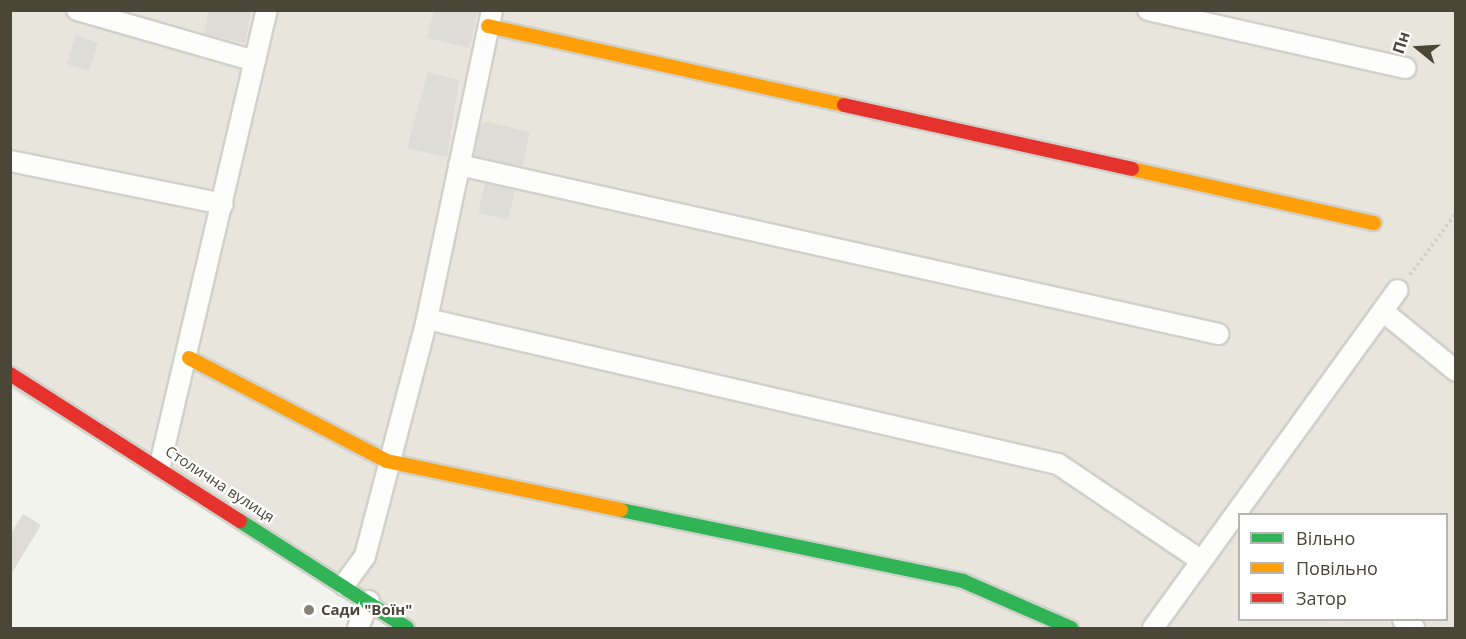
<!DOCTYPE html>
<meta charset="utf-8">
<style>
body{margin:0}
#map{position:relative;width:1466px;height:639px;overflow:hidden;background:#f3f3ee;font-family:"Open Sans",sans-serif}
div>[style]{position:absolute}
.residential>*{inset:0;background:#e7e5dc}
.building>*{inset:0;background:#dddcd6}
.path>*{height:4px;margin-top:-2px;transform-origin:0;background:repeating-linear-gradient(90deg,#d3d3cc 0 3px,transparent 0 6px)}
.roads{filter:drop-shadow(2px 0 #d1d1cb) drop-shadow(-2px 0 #d1d1cb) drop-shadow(0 2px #d1d1cb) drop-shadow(0 -2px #d1d1cb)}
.street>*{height:20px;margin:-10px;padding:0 10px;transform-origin:10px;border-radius:10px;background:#fdfdfc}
.fast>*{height:14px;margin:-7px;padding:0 7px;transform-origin:7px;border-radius:7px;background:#30b455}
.slow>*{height:14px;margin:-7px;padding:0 7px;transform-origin:7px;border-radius:7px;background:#ff9f0a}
.jam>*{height:14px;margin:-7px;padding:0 7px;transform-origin:7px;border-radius:7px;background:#e5322d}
.dots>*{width:16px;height:16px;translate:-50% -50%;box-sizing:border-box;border:3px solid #fff;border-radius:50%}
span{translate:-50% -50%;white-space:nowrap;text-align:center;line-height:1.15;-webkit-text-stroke:4.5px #fff;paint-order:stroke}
.street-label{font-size:15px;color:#4a4739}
.poi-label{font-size:15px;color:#4a4739;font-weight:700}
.left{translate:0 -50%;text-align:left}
.frame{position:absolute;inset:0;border:12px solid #4a4739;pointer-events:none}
.legend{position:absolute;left:1238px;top:513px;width:210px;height:108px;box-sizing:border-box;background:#fff;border:2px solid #b7b5b0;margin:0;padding:8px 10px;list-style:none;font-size:18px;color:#4a4739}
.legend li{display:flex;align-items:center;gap:12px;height:30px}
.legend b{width:30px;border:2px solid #b7b5b0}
.north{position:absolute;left:1388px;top:18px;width:60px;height:60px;-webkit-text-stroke:4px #fff;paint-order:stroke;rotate:288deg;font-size:16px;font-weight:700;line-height:24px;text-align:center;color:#4a4739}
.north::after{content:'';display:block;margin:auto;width:21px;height:27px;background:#4a4739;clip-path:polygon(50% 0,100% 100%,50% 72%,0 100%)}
</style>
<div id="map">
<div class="residential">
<div style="clip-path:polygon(evenodd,11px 11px,1455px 11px,1455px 628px,408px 628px,11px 389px,11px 11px,1240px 514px,1446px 514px,1446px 620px,1240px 620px,1240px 514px)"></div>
</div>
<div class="building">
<div style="clip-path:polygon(209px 10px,251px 10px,245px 43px,204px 34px)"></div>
<div style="clip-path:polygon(434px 10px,478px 10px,469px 48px,427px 38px)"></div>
<div style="clip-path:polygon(76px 35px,98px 43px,89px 71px,67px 64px)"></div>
<div style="clip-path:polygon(428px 72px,459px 80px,447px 157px,407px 148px)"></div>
<div style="clip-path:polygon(487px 122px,530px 132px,522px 167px,474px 156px,480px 125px)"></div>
<div style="clip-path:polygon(485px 183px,515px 190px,508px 220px,478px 213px)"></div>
<div style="clip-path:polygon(23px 514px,41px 525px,10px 576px,10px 535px)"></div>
</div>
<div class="path">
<div style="left:1410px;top:275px;width:77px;rotate:-53.4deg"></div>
</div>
<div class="roads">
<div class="street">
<div style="left:77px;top:10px;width:185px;rotate:16deg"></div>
<div style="left:1148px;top:10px;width:264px;rotate:12.7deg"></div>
<div style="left:10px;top:161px;width:217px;rotate:11.4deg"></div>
<div style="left:459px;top:165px;width:778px;rotate:12.55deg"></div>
<div style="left:1384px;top:312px;width:93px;rotate:39.3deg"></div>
<div style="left:427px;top:319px;width:647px;rotate:12.94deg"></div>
<div style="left:1058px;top:464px;width:170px;rotate:34deg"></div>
<div style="left:160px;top:465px;width:467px;rotate:-76.8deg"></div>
<div style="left:344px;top:585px;width:36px;rotate:-54deg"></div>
<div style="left:365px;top:556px;width:245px;rotate:-75.3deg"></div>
<div style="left:427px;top:319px;width:316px;rotate:-78.1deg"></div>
<div style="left:1403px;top:620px;width:14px;rotate:36deg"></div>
<div style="left:358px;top:628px;width:29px;rotate:-68deg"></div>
<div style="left:1153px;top:628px;width:417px;rotate:-54.1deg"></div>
</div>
<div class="fast">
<div style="left:621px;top:510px;width:349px;rotate:11.7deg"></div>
<div style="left:963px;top:581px;width:118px;rotate:23.5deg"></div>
<div style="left:240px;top:521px;width:198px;rotate:32.6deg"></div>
</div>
<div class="slow">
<div style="left:488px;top:26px;width:365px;rotate:12.5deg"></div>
<div style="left:1132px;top:169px;width:248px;rotate:12.6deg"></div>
<div style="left:189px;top:358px;width:223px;rotate:27.5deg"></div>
<div style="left:387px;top:461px;width:239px;rotate:11.8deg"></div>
</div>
<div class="jam">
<div style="left:844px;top:105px;width:295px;rotate:12.5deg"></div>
<div style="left:10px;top:374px;width:273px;rotate:32.6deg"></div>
</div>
</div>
<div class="dots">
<div style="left:309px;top:610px;background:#858378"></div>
</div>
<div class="street-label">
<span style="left:220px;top:484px;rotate:33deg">Столична вулиця</span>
</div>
<div class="poi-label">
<span class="left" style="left:321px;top:610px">Сади "Воїн"</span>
</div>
<div class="frame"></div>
<ul class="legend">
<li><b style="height:8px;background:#30b455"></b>Вільно</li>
<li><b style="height:8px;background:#ff9f0a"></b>Повільно</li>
<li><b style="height:8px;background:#e5322d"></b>Затор</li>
</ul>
<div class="north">Пн</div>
</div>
